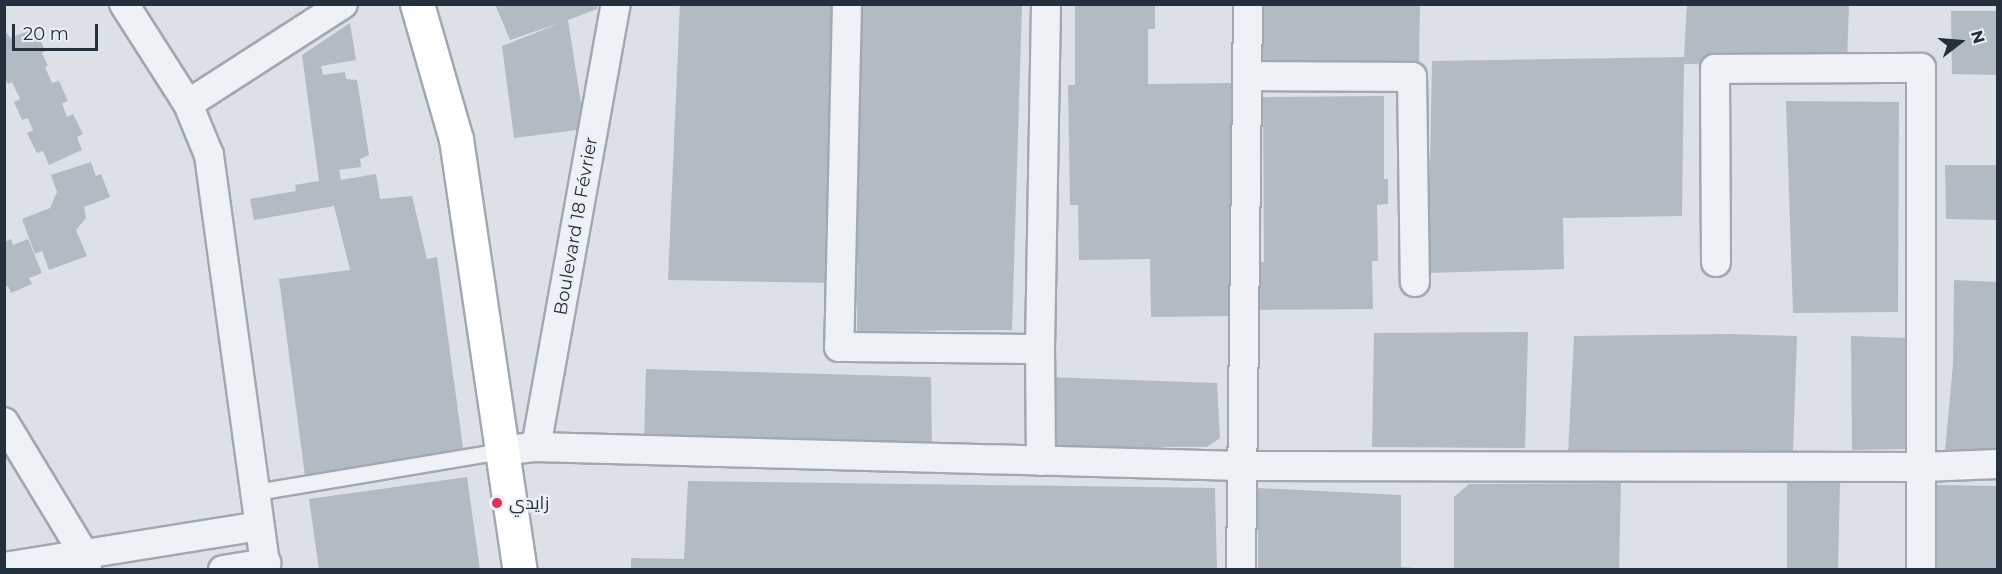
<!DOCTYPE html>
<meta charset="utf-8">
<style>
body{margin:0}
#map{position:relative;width:2002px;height:574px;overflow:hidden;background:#dbe1e7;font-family:Montserrat,Cairo,sans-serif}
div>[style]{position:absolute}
.building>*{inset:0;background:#b2bac4}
.roads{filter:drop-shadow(2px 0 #a0a8b1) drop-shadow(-2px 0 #a0a8b1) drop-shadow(0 2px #a0a8b1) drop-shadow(0 -2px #a0a8b1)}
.service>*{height:15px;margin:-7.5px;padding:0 7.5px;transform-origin:7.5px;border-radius:7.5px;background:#eef1f5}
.minor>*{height:28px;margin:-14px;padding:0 14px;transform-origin:14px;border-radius:14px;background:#eef1f5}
.secondary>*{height:33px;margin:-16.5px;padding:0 16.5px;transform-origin:16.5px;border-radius:16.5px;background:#fff}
.dots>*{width:16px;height:16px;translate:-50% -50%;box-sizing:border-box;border:3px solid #eaf0f5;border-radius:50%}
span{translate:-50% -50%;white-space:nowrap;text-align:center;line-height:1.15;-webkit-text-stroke:4.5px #eaf0f5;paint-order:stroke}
.street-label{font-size:18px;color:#24303e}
.poi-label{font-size:18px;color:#24303e}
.left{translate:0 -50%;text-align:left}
.frame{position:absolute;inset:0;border:6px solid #24303e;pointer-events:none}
.north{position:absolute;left:1930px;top:12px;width:60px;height:60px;-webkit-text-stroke:4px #eaf0f5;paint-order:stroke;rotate:74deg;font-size:16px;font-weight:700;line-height:24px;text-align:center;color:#24303e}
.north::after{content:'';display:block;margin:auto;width:21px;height:27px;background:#24303e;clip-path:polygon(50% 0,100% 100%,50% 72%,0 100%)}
.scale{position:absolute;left:12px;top:24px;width:86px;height:27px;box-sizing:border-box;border:3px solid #24303e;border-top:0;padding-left:8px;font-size:18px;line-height:21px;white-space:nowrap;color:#24303e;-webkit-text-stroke:4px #eaf0f5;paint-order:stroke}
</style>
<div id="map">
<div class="building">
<div style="clip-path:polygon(495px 4px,598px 4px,597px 9px,568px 20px,585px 129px,514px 138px,502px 46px,563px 22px,510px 40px)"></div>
<div style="clip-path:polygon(680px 4px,835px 4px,834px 194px,825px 197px,831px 197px,831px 230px,825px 230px,825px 255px,830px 254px,830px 283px,668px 280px)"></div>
<div style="clip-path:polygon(859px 4px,1022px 4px,1012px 330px,857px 331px)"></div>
<div style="clip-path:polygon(1075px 4px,1155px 4px,1155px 29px,1148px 29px,1148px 84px,1236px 83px,1238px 316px,1151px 317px,1150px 259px,1079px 260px,1078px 205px,1070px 205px,1068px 85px,1075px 85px)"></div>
<div style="clip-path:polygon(1253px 4px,1420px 4px,1419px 61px,1252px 64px)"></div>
<div style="clip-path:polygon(1687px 4px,1849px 4px,1847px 62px,1684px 64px,1682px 216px,1563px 218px,1564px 269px,1428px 273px,1432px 61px,1684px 57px)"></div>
<div style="clip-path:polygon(1951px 11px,1998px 11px,1998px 75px,1952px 74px)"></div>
<div style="clip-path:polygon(350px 23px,356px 60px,321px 66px,323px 75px,345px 72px,346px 79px,357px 80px,369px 155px,360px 159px,361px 167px,339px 170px,341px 180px,376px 174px,380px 199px,412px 196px,427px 259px,437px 257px,464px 455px,305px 476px,279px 279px,350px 270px,334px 206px,254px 220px,250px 199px,296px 191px,295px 185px,319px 181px,302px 55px)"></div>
<div style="clip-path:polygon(36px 28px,45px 51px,42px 53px,48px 66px,45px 67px,52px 83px,59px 81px,68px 101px,62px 103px,67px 117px,73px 114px,83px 134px,77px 137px,82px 150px,49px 165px,43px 151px,37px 153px,27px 133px,33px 130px,28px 118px,22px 120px,14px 102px,20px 99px,12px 82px,8px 84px,4px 77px,4px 29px,10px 38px)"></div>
<div style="clip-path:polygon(1384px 96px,1384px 179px,1388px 179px,1388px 204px,1377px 205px,1378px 261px,1372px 261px,1373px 309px,1252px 310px,1251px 262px,1264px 262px,1263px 97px)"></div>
<div style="clip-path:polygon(1786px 101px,1899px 102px,1898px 312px,1793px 313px)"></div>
<div style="clip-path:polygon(91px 162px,96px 176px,101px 174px,110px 197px,84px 207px,86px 218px,76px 230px,87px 256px,49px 270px,42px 251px,35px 254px,22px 219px,50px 208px,57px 192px,51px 175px)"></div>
<div style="clip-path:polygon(1945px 165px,1998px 165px,1998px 220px,1946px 219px)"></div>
<div style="clip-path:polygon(11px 239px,13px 245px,28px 239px,42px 273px,29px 278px,32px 284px,11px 293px,8px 286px,4px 288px,4px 242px)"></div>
<div style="clip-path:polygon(1954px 280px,1998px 282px,1998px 450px,1945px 451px,1953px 364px)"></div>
<div style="clip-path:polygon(1528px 332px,1525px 448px,1372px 447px,1374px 333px)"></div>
<div style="clip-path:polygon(1730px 334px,1797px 336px,1793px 451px,1568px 454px,1574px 336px)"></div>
<div style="clip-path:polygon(1851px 336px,1906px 338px,1905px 449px,1852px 450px)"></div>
<div style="clip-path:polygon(646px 369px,931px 377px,932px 449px,644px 440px)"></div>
<div style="clip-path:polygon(1047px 377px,1217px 383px,1220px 438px,1207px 447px,1057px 447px,1049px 439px)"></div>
<div style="clip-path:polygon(467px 477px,480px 570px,319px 570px,309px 499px)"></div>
<div style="clip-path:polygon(688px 481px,1215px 488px,1217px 570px,631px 570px,631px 558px,684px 559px)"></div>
<div style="clip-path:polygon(1787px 482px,1840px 482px,1838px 570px,1787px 570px)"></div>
<div style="clip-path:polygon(1621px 483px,1619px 570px,1454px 570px,1454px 497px,1469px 484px)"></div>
<div style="clip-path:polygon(1933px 485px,1998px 486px,1998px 570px,1933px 570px)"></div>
<div style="clip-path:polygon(1258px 488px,1401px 495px,1401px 567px,1444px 570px,1258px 570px)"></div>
</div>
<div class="roads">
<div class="service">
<div style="left:256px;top:492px;width:248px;rotate:-9.5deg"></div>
</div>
<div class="minor">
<div style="left:124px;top:4px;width:119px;rotate:57.4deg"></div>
<div style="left:188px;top:104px;width:55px;rotate:67.6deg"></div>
<div style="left:209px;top:155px;width:419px;rotate:82.2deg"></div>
<div style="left:847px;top:4px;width:343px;rotate:91.3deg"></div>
<div style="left:839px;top:347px;width:201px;rotate:0.6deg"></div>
<div style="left:1247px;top:76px;width:165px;rotate:0.3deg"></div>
<div style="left:1412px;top:77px;width:205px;rotate:89.2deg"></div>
<div style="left:188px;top:104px;width:184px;rotate:-32.8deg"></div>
<div style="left:1716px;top:262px;width:193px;rotate:-90.3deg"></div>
<div style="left:1715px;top:69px;width:206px;rotate:-0.3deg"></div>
<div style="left:1921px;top:68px;width:502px;rotate:90deg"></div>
<div style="left:4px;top:422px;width:157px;rotate:58.8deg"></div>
<div style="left:85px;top:556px;width:14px;rotate:82deg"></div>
<div style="left:536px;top:447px;width:450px;rotate:-79.8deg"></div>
<div style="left:501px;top:451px;width:35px;rotate:-7deg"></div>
<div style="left:536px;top:447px;width:705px;rotate:1.54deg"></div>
<div style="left:1241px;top:466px;width:682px;rotate:0.08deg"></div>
<div style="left:1923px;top:467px;width:75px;rotate:-2.3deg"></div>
<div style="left:1041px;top:461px;width:112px;rotate:-90.5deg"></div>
<div style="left:1040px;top:349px;width:345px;rotate:-89deg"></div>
<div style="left:4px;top:567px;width:259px;rotate:-9.1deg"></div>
<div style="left:223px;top:570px;width:44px;rotate:-9.2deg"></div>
<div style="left:1241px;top:570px;width:566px;rotate:-89.29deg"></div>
</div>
<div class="secondary">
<div style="left:417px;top:4px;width:141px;rotate:73.9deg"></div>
<div style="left:456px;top:139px;width:436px;rotate:81.6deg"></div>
</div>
</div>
<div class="dots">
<div style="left:497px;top:503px;background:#d9335b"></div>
</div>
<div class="street-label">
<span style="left:576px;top:226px;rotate:-80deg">Boulevard 18 Février</span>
</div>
<div class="poi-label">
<span class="left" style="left:509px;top:503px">زايدي</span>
</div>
<div class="frame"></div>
<div class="north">N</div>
<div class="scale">20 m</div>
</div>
